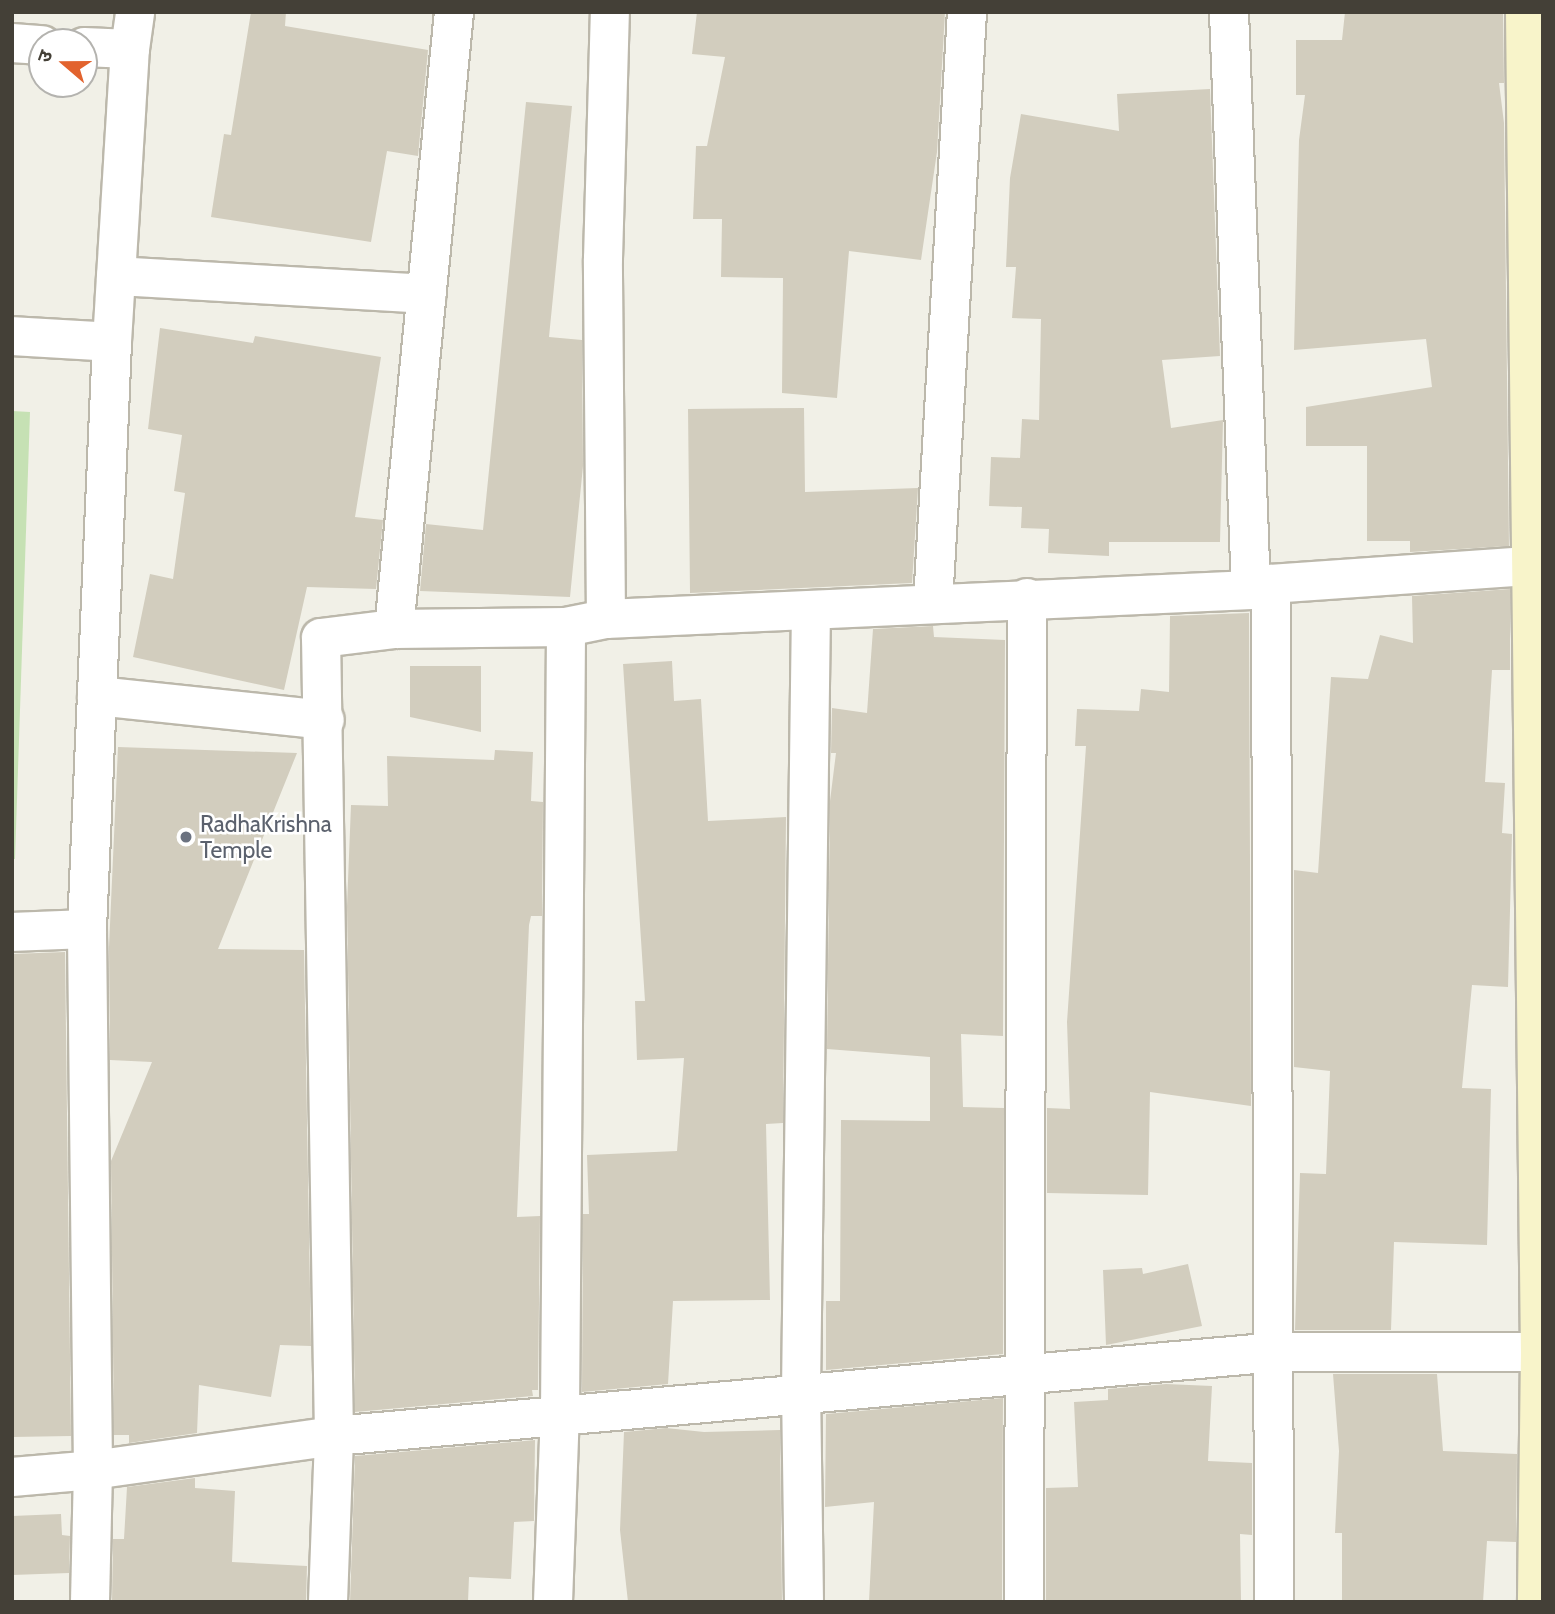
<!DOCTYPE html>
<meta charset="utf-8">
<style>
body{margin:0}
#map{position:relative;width:1555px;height:1614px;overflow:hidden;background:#f1f0e7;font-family:Cabin,"Noto Sans Devanagari",sans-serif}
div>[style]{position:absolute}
.green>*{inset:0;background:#c6e1b4}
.building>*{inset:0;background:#d2cdbe}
.roads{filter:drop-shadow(2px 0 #bcb8ab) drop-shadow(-2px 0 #bcb8ab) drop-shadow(0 2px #bcb8ab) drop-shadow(0 -2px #bcb8ab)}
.street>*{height:38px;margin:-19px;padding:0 19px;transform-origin:19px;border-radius:19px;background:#fff}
.secondary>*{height:38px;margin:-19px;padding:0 19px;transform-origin:19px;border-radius:19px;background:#f8f4ca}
.dots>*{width:19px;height:19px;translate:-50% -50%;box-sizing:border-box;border:4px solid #fff;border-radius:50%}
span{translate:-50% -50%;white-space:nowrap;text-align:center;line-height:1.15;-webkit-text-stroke:5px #fff;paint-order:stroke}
.worship-label{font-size:23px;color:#5b616d}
.left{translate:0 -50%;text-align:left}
.frame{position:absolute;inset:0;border:14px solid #444037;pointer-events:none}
.north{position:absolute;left:28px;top:28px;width:70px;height:70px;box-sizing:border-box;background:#fff;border:2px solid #b4b3af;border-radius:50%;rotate:290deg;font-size:19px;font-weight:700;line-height:28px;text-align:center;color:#444037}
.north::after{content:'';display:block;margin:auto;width:24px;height:32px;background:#e2632e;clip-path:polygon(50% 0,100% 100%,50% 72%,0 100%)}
</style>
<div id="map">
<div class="green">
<div style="clip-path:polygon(12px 411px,30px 412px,15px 859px,12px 859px)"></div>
</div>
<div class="building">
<div style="clip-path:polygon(251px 12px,286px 12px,285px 26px,428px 50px,418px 156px,387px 151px,371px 242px,211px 217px,224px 134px,231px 135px)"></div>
<div style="clip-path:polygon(697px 12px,945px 12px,937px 152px,921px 260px,849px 251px,837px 398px,782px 393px,783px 278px,721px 277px,722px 219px,693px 219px,696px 146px,707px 146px,725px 57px,692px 54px)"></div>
<div style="clip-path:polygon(1345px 12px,1503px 12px,1504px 83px,1499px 83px,1504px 123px,1509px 546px,1410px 552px,1410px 541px,1367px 541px,1367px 446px,1306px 446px,1306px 407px,1432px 387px,1426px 339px,1294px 350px,1299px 140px,1305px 95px,1296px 95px,1296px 40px,1342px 40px)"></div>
<div style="clip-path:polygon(1210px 89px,1220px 356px,1162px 360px,1171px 428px,1223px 420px,1220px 542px,1109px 542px,1109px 556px,1048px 553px,1049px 529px,1021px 528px,1022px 507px,989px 506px,991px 457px,1020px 458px,1022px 419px,1039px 420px,1041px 319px,1012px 318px,1016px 267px,1006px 267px,1010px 178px,1021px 114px,1119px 131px,1117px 94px)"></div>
<div style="clip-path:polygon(526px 102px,572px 106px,549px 337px,582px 340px,583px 466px,570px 597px,420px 591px,426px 524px,483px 530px)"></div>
<div style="clip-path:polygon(160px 328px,253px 343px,255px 336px,381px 357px,355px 517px,383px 520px,376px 589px,307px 587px,284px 690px,133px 657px,150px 574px,173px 579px,185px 493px,174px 491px,182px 435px,148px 429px)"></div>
<div style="clip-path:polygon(804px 408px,805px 492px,918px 488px,912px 583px,690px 593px,688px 409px)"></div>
<div style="clip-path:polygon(1510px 589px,1510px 670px,1492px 670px,1485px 782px,1505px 783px,1502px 833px,1512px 834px,1508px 987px,1472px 985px,1462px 1088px,1491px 1089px,1487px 1245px,1394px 1242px,1391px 1330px,1295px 1330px,1300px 1173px,1326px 1174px,1330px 1071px,1294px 1067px,1294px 870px,1318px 873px,1331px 677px,1368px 679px,1380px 635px,1413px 643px,1412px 596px)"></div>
<div style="clip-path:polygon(1249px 613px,1251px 1106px,1150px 1092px,1148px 1195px,1047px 1193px,1047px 1108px,1070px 1109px,1067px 1022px,1086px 746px,1075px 746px,1077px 709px,1139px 711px,1141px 689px,1169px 692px,1170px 616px)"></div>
<div style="clip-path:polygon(933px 626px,934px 637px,1005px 640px,1003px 1036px,961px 1034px,963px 1107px,1004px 1108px,1003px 1354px,826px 1370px,826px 1301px,840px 1301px,841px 1120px,930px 1121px,930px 1057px,827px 1049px,830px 801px,836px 753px,831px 753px,832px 708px,867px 713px,873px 629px)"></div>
<div style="clip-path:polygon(672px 661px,674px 701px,701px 699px,708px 821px,786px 817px,783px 1123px,766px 1124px,770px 1300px,673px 1301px,668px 1384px,582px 1392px,583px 1214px,589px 1214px,587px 1155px,677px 1151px,684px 1058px,637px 1060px,635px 1001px,645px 1001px,623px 664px)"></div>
<div style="clip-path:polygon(410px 666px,481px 666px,481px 732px,410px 717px)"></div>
<div style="clip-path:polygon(118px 747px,297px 753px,218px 949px,304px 950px,311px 1346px,280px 1345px,271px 1397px,199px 1385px,197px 1433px,129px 1443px,129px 1435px,114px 1435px,111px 1161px,152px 1062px,110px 1060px,109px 947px)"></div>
<div style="clip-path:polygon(495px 750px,533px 752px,531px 801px,543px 802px,542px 916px,531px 916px,529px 925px,517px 1217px,540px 1216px,538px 1390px,532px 1390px,533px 1396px,355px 1412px,347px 906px,351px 805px,388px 806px,387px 756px,494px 760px)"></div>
<div style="clip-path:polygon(65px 952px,71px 1436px,12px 1437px,12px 954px)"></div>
<div style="clip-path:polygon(1188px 1264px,1202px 1326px,1106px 1345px,1103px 1270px,1142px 1268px,1143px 1274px)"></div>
<div style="clip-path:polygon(1333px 1374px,1437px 1374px,1443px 1451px,1517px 1454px,1516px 1542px,1487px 1541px,1483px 1602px,1342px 1602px,1342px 1533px,1335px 1533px,1339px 1451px)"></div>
<div style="clip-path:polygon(1166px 1384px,1212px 1386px,1208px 1461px,1252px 1463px,1252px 1535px,1240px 1534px,1241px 1602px,1046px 1602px,1046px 1488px,1078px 1487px,1074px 1402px,1108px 1400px,1108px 1389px)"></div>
<div style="clip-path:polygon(1003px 1398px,1002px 1602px,869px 1602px,874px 1502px,825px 1507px,826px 1414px)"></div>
<div style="clip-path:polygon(666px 1428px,704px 1432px,780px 1430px,782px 1602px,628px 1602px,620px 1530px,624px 1432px)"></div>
<div style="clip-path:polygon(535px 1440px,534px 1521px,514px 1522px,511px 1579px,469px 1577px,468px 1602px,350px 1602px,355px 1456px)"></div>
<div style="clip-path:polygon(195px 1478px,195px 1488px,235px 1491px,232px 1562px,307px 1566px,306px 1602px,112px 1602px,113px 1539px,124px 1539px,127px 1487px)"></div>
<div style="clip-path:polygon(61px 1514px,62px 1535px,70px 1536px,69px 1573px,12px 1575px,12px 1516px)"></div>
</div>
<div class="roads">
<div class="street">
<div style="left:454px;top:12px;width:620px;rotate:95.55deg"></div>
<div style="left:394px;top:629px;width:172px;rotate:-0.7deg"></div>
<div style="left:566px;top:627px;width:41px;rotate:-11.3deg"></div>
<div style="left:606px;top:619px;width:646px;rotate:-2.57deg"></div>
<div style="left:1251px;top:590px;width:21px;rotate:-17deg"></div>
<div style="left:1271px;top:584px;width:260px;rotate:-4deg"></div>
<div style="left:1229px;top:12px;width:578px;rotate:87.82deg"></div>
<div style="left:12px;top:43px;width:30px;rotate:4deg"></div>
<div style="left:84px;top:47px;width:46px;rotate:2.5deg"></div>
<div style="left:130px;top:49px;width:37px;rotate:-82deg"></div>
<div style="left:116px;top:276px;width:311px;rotate:3.3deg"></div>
<div style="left:12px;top:336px;width:100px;rotate:3.4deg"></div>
<div style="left:112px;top:342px;width:294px;rotate:-86.5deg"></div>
<div style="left:1271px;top:584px;width:1018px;rotate:89.83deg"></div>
<div style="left:933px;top:603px;width:592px;rotate:-86.71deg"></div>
<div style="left:606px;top:619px;width:360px;rotate:-90.5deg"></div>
<div style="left:603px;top:259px;width:247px;rotate:-88.4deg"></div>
<div style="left:97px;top:696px;width:229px;rotate:6deg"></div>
<div style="left:12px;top:932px;width:75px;rotate:-2.3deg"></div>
<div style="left:12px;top:1477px;width:81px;rotate:-4.9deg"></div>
<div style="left:93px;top:1470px;width:243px;rotate:-8deg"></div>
<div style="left:334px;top:1436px;width:947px;rotate:-5.09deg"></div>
<div style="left:1277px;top:1352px;width:263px"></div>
<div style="left:90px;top:1602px;width:132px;rotate:-88.7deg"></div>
<div style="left:93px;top:1470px;width:541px;rotate:-90.64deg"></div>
<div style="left:87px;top:929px;width:588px;rotate:-87.56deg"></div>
<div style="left:328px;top:1602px;width:166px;rotate:-87.9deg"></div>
<div style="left:334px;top:1436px;width:798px;rotate:-90.93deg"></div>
<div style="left:321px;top:638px;width:74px;rotate:-7deg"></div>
<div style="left:553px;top:1602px;width:188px;rotate:-87.9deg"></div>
<div style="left:560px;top:1414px;width:787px;rotate:-89.56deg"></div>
<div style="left:804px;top:1602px;width:210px;rotate:-90.8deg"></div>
<div style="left:801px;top:1392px;width:781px;rotate:-89.27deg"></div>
<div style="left:1024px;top:1602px;width:1004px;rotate:-89.83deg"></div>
</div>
<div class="secondary">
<div style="left:1525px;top:12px;width:1340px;rotate:89.36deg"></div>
<div style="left:1540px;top:1352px;width:250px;rotate:90.7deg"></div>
</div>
</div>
<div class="dots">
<div style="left:186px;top:837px;background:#6b7280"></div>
</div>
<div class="worship-label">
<span class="left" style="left:200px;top:837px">RadhaKrishna<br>Temple</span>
</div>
<div class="frame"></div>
<div class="north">उ</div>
</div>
